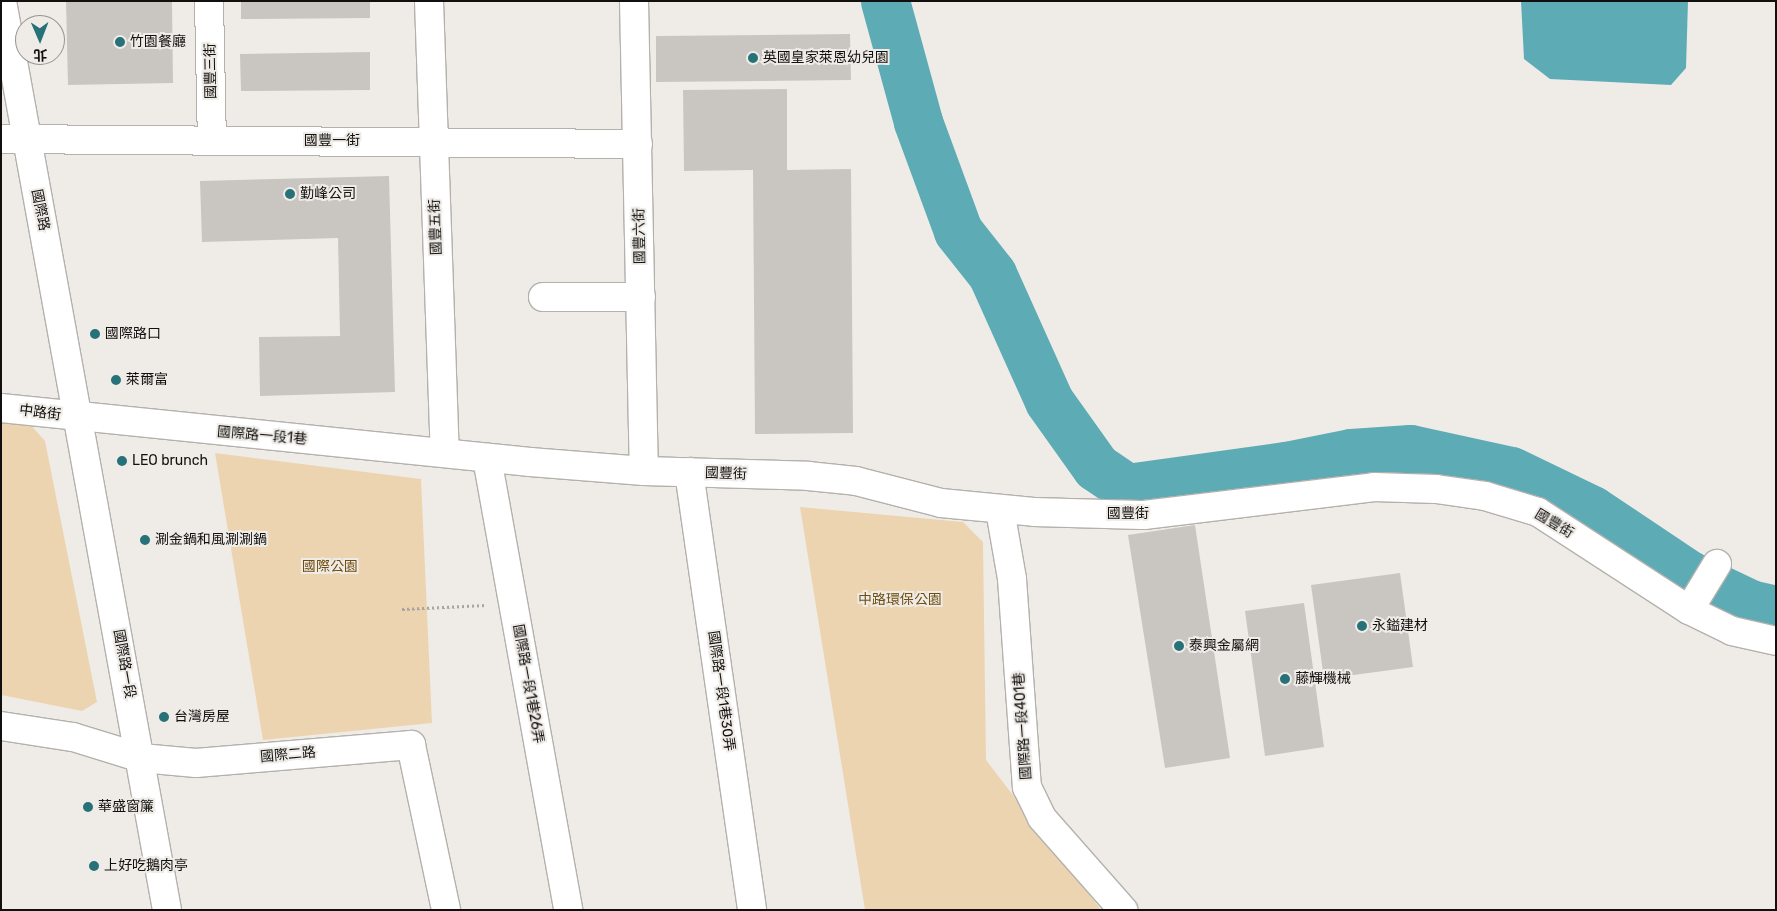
<!DOCTYPE html>
<meta charset="utf-8">
<style>
body{margin:0}
#map{position:relative;width:1777px;height:911px;overflow:hidden;background:#efece8;font-family:Rubik,"Noto Sans TC",sans-serif}
div>[style]{position:absolute}
.green>*{inset:0;background:#edd4b1}
.water>*{inset:0;background:#5dacb5}
.river>*{height:49px;margin:-24.5px;padding:0 24.5px;transform-origin:24.5px;border-radius:24.5px;background:#5dacb5}
.building>*{inset:0;background:#c9c6c2}
.path>*{height:3px;margin-top:-1.5px;transform-origin:0;background:repeating-linear-gradient(90deg,#a8a6a2 0 2.5px,transparent 0 5px)}
.roads{filter:drop-shadow(1px 0 #b4b1ad) drop-shadow(-1px 0 #b4b1ad) drop-shadow(0 1px #b4b1ad) drop-shadow(0 -1px #b4b1ad)}
.minor>*{height:28px;margin:-14px;padding:0 14px;transform-origin:14px;border-radius:14px;background:#fff}
.dots>*{width:14px;height:14px;translate:-50% -50%;box-sizing:border-box;border:2px solid #efece8;border-radius:50%}
span{translate:-50% -50%;white-space:nowrap;text-align:center;line-height:1.15;-webkit-text-stroke:4px #efece8;paint-order:stroke}
.poi-label{font-size:14px;color:#11100e}
.left{translate:0 -50%;text-align:left}
.street-label{font-size:14px;color:#11100e}
.park-label{font-size:14px;color:#714e11}
.frame{position:absolute;inset:0;border:2px solid #11100e;pointer-events:none}
.north{position:absolute;left:15px;top:15px;width:50px;height:50px;box-sizing:border-box;background:#efece8;border:1px solid #969491;border-radius:50%;rotate:179deg;font-size:14px;font-weight:700;line-height:20px;text-align:center;color:#11100e}
.north::after{content:'';display:block;margin:auto;width:18px;height:22px;background:#277178;clip-path:polygon(50% 0,100% 100%,50% 72%,0 100%)}
</style>
<div id="map">
<div class="green">
<div style="clip-path:polygon(1px 417px,26px 420px,45px 441px,97px 702px,82px 711px,1px 695px)"></div>
<div style="clip-path:polygon(215px 453px,421px 479px,432px 723px,263px 740px)"></div>
<div style="clip-path:polygon(800px 507px,963px 522px,983px 542px,986px 760px,1101px 910px,865px 910px)"></div>
</div>
<div class="water">
<div style="clip-path:polygon(1521px 1px,1688px 1px,1686px 68px,1671px 85px,1550px 79px,1524px 59px)"></div>
</div>
<div class="river">
<div style="left:885px;top:1px;width:125px;rotate:74.7deg"></div>
<div style="left:918px;top:122px;width:116px;rotate:69.8deg"></div>
<div style="left:958px;top:231px;width:55px;rotate:51.7deg"></div>
<div style="left:992px;top:274px;width:139px;rotate:65.8deg"></div>
<div style="left:1049px;top:401px;width:81px;rotate:54.5deg"></div>
<div style="left:1096px;top:467px;width:37px;rotate:34deg"></div>
<div style="left:1127px;top:488px;width:161px;rotate:-7.9deg"></div>
<div style="left:1286px;top:466px;width:66px;rotate:-11.3deg"></div>
<div style="left:1351px;top:453px;width:59px;rotate:-3.9deg"></div>
<div style="left:1410px;top:449px;width:103px;rotate:12.3deg"></div>
<div style="left:1511px;top:471px;width:90px;rotate:25.7deg"></div>
<div style="left:1592px;top:510px;width:117px;rotate:33.8deg"></div>
<div style="left:1689px;top:575px;width:68px;rotate:25.4deg"></div>
<div style="left:1750px;top:604px;width:27px;rotate:13deg"></div>
</div>
<div class="building">
<div style="clip-path:polygon(66px 1px,172px 1px,173px 83px,68px 85px)"></div>
<div style="clip-path:polygon(241px 1px,370px 1px,370px 18px,241px 19px)"></div>
<div style="clip-path:polygon(850px 34px,851px 80px,656px 82px,656px 36px)"></div>
<div style="clip-path:polygon(370px 52px,370px 90px,241px 91px,240px 54px)"></div>
<div style="clip-path:polygon(787px 89px,787px 170px,851px 169px,853px 433px,755px 434px,753px 170px,684px 171px,683px 90px)"></div>
<div style="clip-path:polygon(389px 176px,395px 392px,260px 396px,259px 337px,340px 336px,338px 238px,202px 242px,200px 181px)"></div>
<div style="clip-path:polygon(1195px 525px,1230px 758px,1165px 768px,1128px 535px)"></div>
<div style="clip-path:polygon(1400px 573px,1413px 667px,1324px 679px,1311px 585px)"></div>
<div style="clip-path:polygon(1304px 603px,1324px 747px,1265px 756px,1245px 611px)"></div>
</div>
<div class="path">
<div style="left:402px;top:609px;width:84px;rotate:-2.7deg"></div>
</div>
<div class="roads">
<div class="minor">
<div style="left:2px;top:1px;width:924px;rotate:79.71deg"></div>
<div style="left:209px;top:1px;width:140px;rotate:88.8deg"></div>
<div style="left:429px;top:1px;width:452px;rotate:88deg"></div>
<div style="left:634px;top:1px;width:470px;rotate:88.8deg"></div>
<div style="left:1px;top:139px;width:637px;rotate:0.45deg"></div>
<div style="left:543px;top:297px;width:98px"></div>
<div style="left:1px;top:408px;width:532px;rotate:5.83deg"></div>
<div style="left:530px;top:462px;width:114px;rotate:4.5deg"></div>
<div style="left:644px;top:471px;width:164px;rotate:1.7deg"></div>
<div style="left:808px;top:476px;width:48px;rotate:5.9deg"></div>
<div style="left:856px;top:481px;width:88px;rotate:14.5deg"></div>
<div style="left:941px;top:503px;width:93px;rotate:5.5deg"></div>
<div style="left:1034px;top:512px;width:110px;rotate:1.6deg"></div>
<div style="left:1144px;top:515px;width:232px;rotate:-6.9deg"></div>
<div style="left:1374px;top:487px;width:62px;rotate:1.8deg"></div>
<div style="left:1436px;top:489px;width:49px;rotate:8.1deg"></div>
<div style="left:1485px;top:496px;width:55px;rotate:16.8deg"></div>
<div style="left:1538px;top:512px;width:180px;rotate:33deg"></div>
<div style="left:1689px;top:610px;width:48px;rotate:26deg"></div>
<div style="left:1732px;top:631px;width:45px;rotate:12.8deg"></div>
<div style="left:487px;top:458px;width:459px;rotate:79.8deg"></div>
<div style="left:689px;top:472px;width:443px;rotate:81.8deg"></div>
<div style="left:1000px;top:510px;width:70px;rotate:80.1deg"></div>
<div style="left:1012px;top:579px;width:209px;rotate:85.9deg"></div>
<div style="left:1027px;top:787px;width:34px;rotate:64deg"></div>
<div style="left:1042px;top:818px;width:123px;rotate:48.6deg"></div>
<div style="left:1689px;top:610px;width:54px;rotate:-58.7deg"></div>
<div style="left:1px;top:726px;width:73px;rotate:8.7deg"></div>
<div style="left:73px;top:737px;width:71px;rotate:17.2deg"></div>
<div style="left:141px;top:758px;width:55px;rotate:5.2deg"></div>
<div style="left:196px;top:763px;width:216px;rotate:-4.8deg"></div>
<div style="left:411px;top:745px;width:169px;rotate:78deg"></div>
</div>
</div>
<div class="dots">
<div style="left:120px;top:42px;background:#277178"></div>
<div style="left:753px;top:58px;background:#277178"></div>
<div style="left:290px;top:194px;background:#277178"></div>
<div style="left:95px;top:334px;background:#277178"></div>
<div style="left:116px;top:380px;background:#277178"></div>
<div style="left:122px;top:461px;background:#277178"></div>
<div style="left:145px;top:540px;background:#277178"></div>
<div style="left:1362px;top:626px;background:#277178"></div>
<div style="left:1179px;top:646px;background:#277178"></div>
<div style="left:1285px;top:679px;background:#277178"></div>
<div style="left:164px;top:717px;background:#277178"></div>
<div style="left:88px;top:807px;background:#277178"></div>
<div style="left:94px;top:866px;background:#277178"></div>
</div>
<div class="poi-label">
<span class="left" style="left:130px;top:42px">竹園餐廳</span>
<span class="left" style="left:763px;top:58px">英國皇家萊恩幼兒園</span>
<span class="left" style="left:300px;top:194px">勤峰公司</span>
<span class="left" style="left:105px;top:334px">國際路口</span>
<span class="left" style="left:126px;top:380px">萊爾富</span>
<span class="left" style="left:132px;top:461px">LEO brunch</span>
<span class="left" style="left:155px;top:540px">涮金鍋和風涮涮鍋</span>
<span class="left" style="left:1372px;top:626px">永鎰建材</span>
<span class="left" style="left:1189px;top:646px">泰興金屬網</span>
<span class="left" style="left:1295px;top:679px">藤輝機械</span>
<span class="left" style="left:174px;top:717px">台灣房屋</span>
<span class="left" style="left:98px;top:807px">華盛窗簾</span>
<span class="left" style="left:104px;top:866px">上好吃鵝肉亭</span>
</div>
<div class="street-label">
<span style="left:211px;top:71px;rotate:-91deg">國豐三街</span>
<span style="left:332px;top:141px">國豐一街</span>
<span style="left:40px;top:210px;rotate:79deg">國際路</span>
<span style="left:436px;top:227px;rotate:-92deg">國豐五街</span>
<span style="left:640px;top:236px;rotate:-91deg">國豐六街</span>
<span style="left:40px;top:413px;rotate:7deg">中路街</span>
<span style="left:262px;top:436px;rotate:5deg">國際路一段1巷</span>
<span style="left:726px;top:474px;rotate:2deg">國豐街</span>
<span style="left:1128px;top:514px">國豐街</span>
<span style="left:1554px;top:524px;rotate:31deg">國豐街</span>
<span style="left:124px;top:664px;rotate:80deg">國際路一段</span>
<span style="left:528px;top:684px;rotate:80deg">國際路一段1巷26弄</span>
<span style="left:721px;top:691px;rotate:82deg">國際路一段1巷30弄</span>
<span style="left:1023px;top:726px;rotate:-94deg">國際路一段401巷</span>
<span style="left:288px;top:755px;rotate:-5deg">國際二路</span>
</div>
<div class="park-label">
<span style="left:330px;top:567px">國際公園</span>
<span style="left:900px;top:600px">中路環保公園</span>
</div>
<div class="frame"></div>
<div class="north">北</div>
</div>
